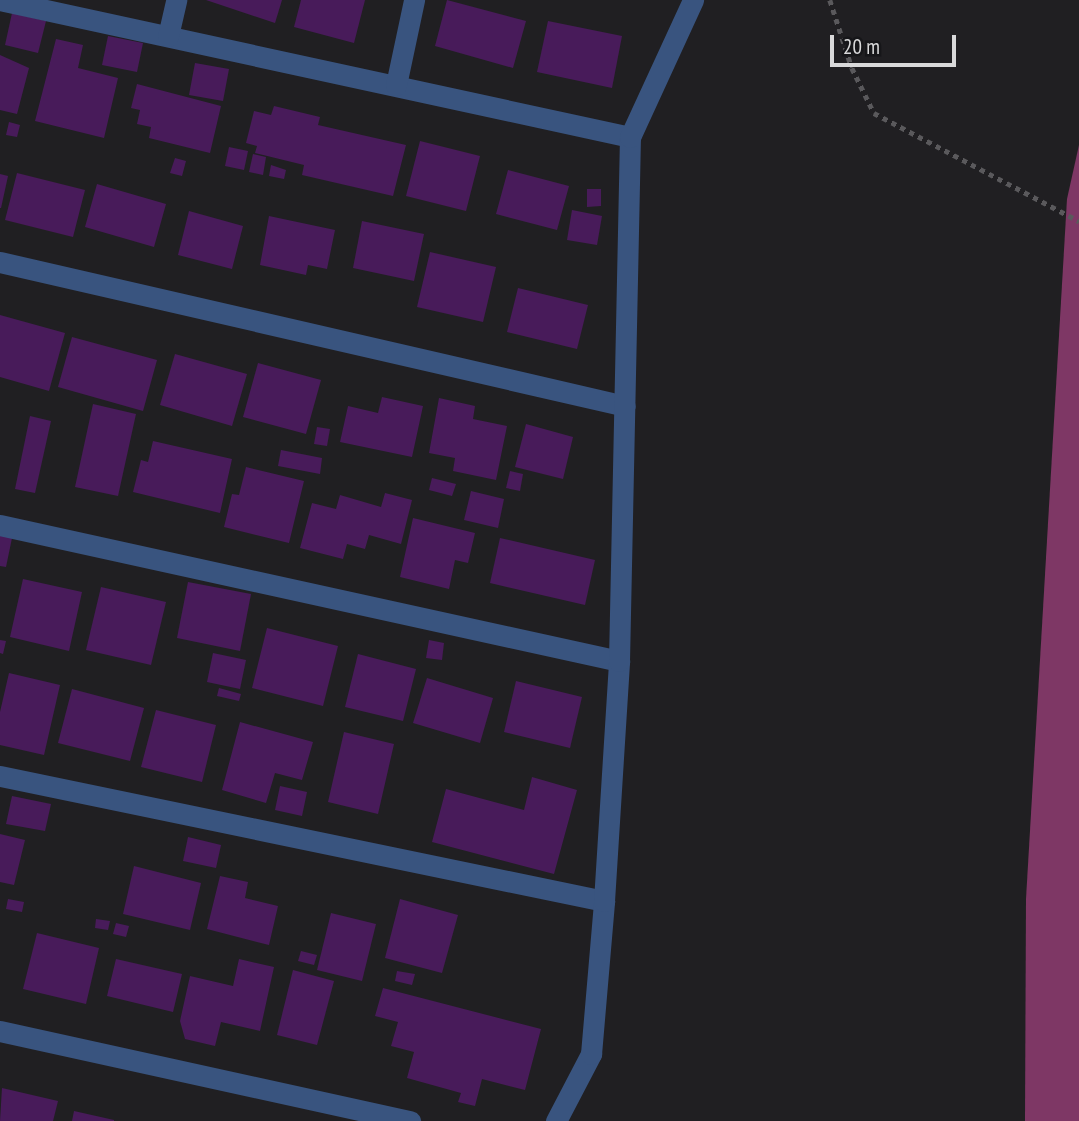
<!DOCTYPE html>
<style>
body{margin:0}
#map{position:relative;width:1079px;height:1121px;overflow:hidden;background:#201f22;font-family:"PT Sans Narrow",sans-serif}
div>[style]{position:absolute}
.forest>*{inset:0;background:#7e3765}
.building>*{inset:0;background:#481b5a}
.path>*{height:4.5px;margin-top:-2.25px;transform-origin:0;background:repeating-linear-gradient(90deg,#5a595c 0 5px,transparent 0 10px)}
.street>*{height:21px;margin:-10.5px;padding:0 10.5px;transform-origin:10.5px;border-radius:10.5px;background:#39547f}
span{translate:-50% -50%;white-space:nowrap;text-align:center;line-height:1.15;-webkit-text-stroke:5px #161619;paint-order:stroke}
.scale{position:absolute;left:830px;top:35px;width:126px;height:32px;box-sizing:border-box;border:4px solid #d9d9da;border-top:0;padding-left:9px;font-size:21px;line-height:24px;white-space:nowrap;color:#d9d9da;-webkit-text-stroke:5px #161619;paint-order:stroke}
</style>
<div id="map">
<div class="forest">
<div style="clip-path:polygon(1079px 145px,1079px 1121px,1025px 1121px,1026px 899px,1067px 199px)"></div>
</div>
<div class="building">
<div style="clip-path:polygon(206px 0,282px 0,275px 23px)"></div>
<div style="clip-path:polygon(301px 0,365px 0,354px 43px,294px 27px)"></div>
<div style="clip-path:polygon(447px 0,526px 21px,513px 68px,435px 46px)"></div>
<div style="clip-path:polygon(12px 13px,46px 21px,38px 53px,5px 45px)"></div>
<div style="clip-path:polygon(548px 21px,622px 36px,612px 88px,537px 72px)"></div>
<div style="clip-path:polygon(108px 36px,143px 43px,137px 72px,102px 65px)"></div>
<div style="clip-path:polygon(56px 39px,83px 45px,78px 68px,118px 78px,104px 138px,35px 121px)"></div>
<div style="clip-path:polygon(0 55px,29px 68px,17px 114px,0 110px)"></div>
<div style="clip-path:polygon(195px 63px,229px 69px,223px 101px,189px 95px)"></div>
<div style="clip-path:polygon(137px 84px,221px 106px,210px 153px,149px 138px,151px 127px,137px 124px,140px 110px,131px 108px)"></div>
<div style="clip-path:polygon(274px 106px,320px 117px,318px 125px,406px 145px,393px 196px,302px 175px,304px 165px,255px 153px,257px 146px,246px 143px,254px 111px,271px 115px)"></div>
<div style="clip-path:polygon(9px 122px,20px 125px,17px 137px,6px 135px)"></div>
<div style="clip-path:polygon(420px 141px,480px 156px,466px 211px,406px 196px)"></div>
<div style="clip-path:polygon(229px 147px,248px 151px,244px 170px,225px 166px)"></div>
<div style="clip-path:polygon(253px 154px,266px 157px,263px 175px,249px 172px)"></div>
<div style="clip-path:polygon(175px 158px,186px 161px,182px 176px,170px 173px)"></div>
<div style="clip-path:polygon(271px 165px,286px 170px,284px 179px,269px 176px)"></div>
<div style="clip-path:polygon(508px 170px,569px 186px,557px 230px,496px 214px)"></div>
<div style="clip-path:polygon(17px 173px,85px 190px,73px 237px,5px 220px)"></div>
<div style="clip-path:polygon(0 174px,8px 176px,1px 208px,0 208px)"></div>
<div style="clip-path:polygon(97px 184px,166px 204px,154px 247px,85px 227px)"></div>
<div style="clip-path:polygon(587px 189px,601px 189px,601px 206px,587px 207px)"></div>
<div style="clip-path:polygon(572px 210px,602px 216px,597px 245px,567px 240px)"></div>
<div style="clip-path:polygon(189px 211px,243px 226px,232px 269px,178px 255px)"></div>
<div style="clip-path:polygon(269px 216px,335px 230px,327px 269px,308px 265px,306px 275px,260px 265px)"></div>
<div style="clip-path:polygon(362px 221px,424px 234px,414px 281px,353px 268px)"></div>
<div style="clip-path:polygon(430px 252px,496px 267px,483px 322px,417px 307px)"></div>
<div style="clip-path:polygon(518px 288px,588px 305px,577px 349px,507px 332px)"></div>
<div style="clip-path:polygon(0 315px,65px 333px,49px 391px,0 377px)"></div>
<div style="clip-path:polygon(72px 337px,157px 360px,143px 411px,58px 387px)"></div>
<div style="clip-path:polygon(175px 354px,247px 374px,232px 426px,160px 405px)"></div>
<div style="clip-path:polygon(258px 363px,321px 380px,306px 434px,243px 417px)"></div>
<div style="clip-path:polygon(382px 397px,423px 406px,412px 457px,340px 442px,348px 406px,378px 413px)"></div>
<div style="clip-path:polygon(439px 398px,475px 406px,473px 419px,507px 426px,496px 480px,453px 471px,455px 458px,429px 453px)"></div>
<div style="clip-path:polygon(93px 404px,136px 414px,118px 496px,75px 487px)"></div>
<div style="clip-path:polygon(30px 416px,51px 421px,35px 493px,15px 489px)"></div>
<div style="clip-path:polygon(526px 424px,573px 437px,563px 479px,515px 467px)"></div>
<div style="clip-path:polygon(317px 427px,330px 429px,327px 446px,314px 444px)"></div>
<div style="clip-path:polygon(153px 441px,232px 459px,220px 513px,133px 492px,141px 460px,148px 462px)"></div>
<div style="clip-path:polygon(281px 450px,322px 458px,320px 474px,278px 466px)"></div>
<div style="clip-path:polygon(246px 467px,304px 481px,289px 543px,224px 527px,232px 494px,239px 495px)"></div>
<div style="clip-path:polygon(510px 471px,523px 474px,520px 491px,506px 488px)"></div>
<div style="clip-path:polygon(432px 478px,456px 484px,452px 496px,429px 490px)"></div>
<div style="clip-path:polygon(471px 491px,504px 499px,498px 528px,464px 520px)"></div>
<div style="clip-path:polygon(385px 493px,412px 500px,401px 544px,369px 535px,365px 549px,347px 544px,343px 559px,300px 548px,312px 503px,336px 509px,340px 495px,381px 507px)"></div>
<div style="clip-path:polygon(413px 518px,475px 533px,468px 563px,455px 560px,449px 589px,400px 577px)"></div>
<div style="clip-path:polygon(0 535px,12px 538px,6px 567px,0 566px)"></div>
<div style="clip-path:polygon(500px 538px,595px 560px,585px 605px,490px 583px)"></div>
<div style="clip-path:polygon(23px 579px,82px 592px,69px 651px,10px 637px)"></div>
<div style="clip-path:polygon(188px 582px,251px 594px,240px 651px,177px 638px)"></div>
<div style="clip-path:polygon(101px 587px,166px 602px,151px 665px,86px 650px)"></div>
<div style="clip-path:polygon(267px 628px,338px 646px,323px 706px,252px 688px)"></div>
<div style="clip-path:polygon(0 640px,6px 641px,3px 654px,0 653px)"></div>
<div style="clip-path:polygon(429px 640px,444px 643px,442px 660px,426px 658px)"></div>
<div style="clip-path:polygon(213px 653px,246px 660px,240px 689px,207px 682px)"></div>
<div style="clip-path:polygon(358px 654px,416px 669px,403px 721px,345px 707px)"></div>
<div style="clip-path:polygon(9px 673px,60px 685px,44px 755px,0 745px,0 712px)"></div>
<div style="clip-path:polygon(427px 678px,493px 698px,480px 743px,413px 723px)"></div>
<div style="clip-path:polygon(516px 681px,582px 697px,570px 748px,504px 732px)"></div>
<div style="clip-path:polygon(219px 688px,241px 694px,239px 701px,217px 696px)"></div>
<div style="clip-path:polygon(72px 689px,144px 708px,130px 761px,58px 743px)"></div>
<div style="clip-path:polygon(156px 710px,216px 725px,202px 782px,141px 767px)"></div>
<div style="clip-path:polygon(240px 722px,313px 742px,302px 780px,275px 773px,266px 803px,222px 790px)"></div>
<div style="clip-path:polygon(344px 732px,394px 744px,378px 814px,328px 802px)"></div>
<div style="clip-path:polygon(532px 777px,577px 790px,554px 874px,432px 842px,446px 789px,524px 810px)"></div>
<div style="clip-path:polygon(280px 786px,307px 792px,302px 816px,275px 810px)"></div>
<div style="clip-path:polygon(12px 796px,51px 804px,45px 831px,6px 824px)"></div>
<div style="clip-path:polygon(0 834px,25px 840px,14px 885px,0 882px)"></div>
<div style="clip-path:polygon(188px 837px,221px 845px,216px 868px,183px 861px)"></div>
<div style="clip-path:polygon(134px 866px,201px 883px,190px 930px,123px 914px)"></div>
<div style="clip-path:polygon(220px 876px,248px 882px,245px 898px,278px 906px,269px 945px,207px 929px)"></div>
<div style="clip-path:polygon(8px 899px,24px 902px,22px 912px,6px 909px)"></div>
<div style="clip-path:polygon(400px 899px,458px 915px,442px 973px,385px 958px)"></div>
<div style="clip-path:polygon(331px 913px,376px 924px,362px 981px,317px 970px)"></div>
<div style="clip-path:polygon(96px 919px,110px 921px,108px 930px,95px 928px)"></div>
<div style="clip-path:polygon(116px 923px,129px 926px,126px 937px,113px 934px)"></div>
<div style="clip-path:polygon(37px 933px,99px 948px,86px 1004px,23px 989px)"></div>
<div style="clip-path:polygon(301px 951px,317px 955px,314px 965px,298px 961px)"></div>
<div style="clip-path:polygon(116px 959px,182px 974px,173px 1012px,107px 996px)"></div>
<div style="clip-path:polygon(239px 959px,274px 967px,260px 1031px,221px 1022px,215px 1046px,185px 1039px,180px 1021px,190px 976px,233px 986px)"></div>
<div style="clip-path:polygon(293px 970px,334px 981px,317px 1045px,277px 1035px)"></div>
<div style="clip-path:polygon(397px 971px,415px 974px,412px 985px,395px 981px)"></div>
<div style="clip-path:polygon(383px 988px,541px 1029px,525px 1090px,482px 1079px,475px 1106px,458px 1102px,461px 1093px,407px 1078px,414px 1052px,391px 1046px,398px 1022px,375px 1016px)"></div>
<div style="clip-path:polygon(2px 1088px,58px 1101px,53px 1121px,0 1121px)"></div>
<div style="clip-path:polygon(74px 1111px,114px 1120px,114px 1121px,72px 1121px)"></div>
</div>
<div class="path">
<div style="left:830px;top:0;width:71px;rotate:72.1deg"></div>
<div style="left:852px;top:68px;width:50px;rotate:63.9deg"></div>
<div style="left:874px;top:113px;width:232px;rotate:27.8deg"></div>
</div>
<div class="street">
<div style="left:0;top:0;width:645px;rotate:12.27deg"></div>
<div style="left:168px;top:36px;width:37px;rotate:-77deg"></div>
<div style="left:396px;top:85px;width:87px;rotate:-78deg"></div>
<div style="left:0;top:262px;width:641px;rotate:12.97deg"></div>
<div style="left:0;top:525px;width:634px;rotate:12.39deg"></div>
<div style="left:0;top:776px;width:617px;rotate:11.69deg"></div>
<div style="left:0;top:1031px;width:420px;rotate:12.4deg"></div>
<div style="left:556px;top:1121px;width:76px;rotate:-62.4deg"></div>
<div style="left:591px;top:1054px;width:154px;rotate:-85.1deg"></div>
<div style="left:604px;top:901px;width:240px;rotate:-86.4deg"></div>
<div style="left:619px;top:661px;width:524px;rotate:-88.8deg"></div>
<div style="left:630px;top:137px;width:151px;rotate:-65.3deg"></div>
</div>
<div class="scale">20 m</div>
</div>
